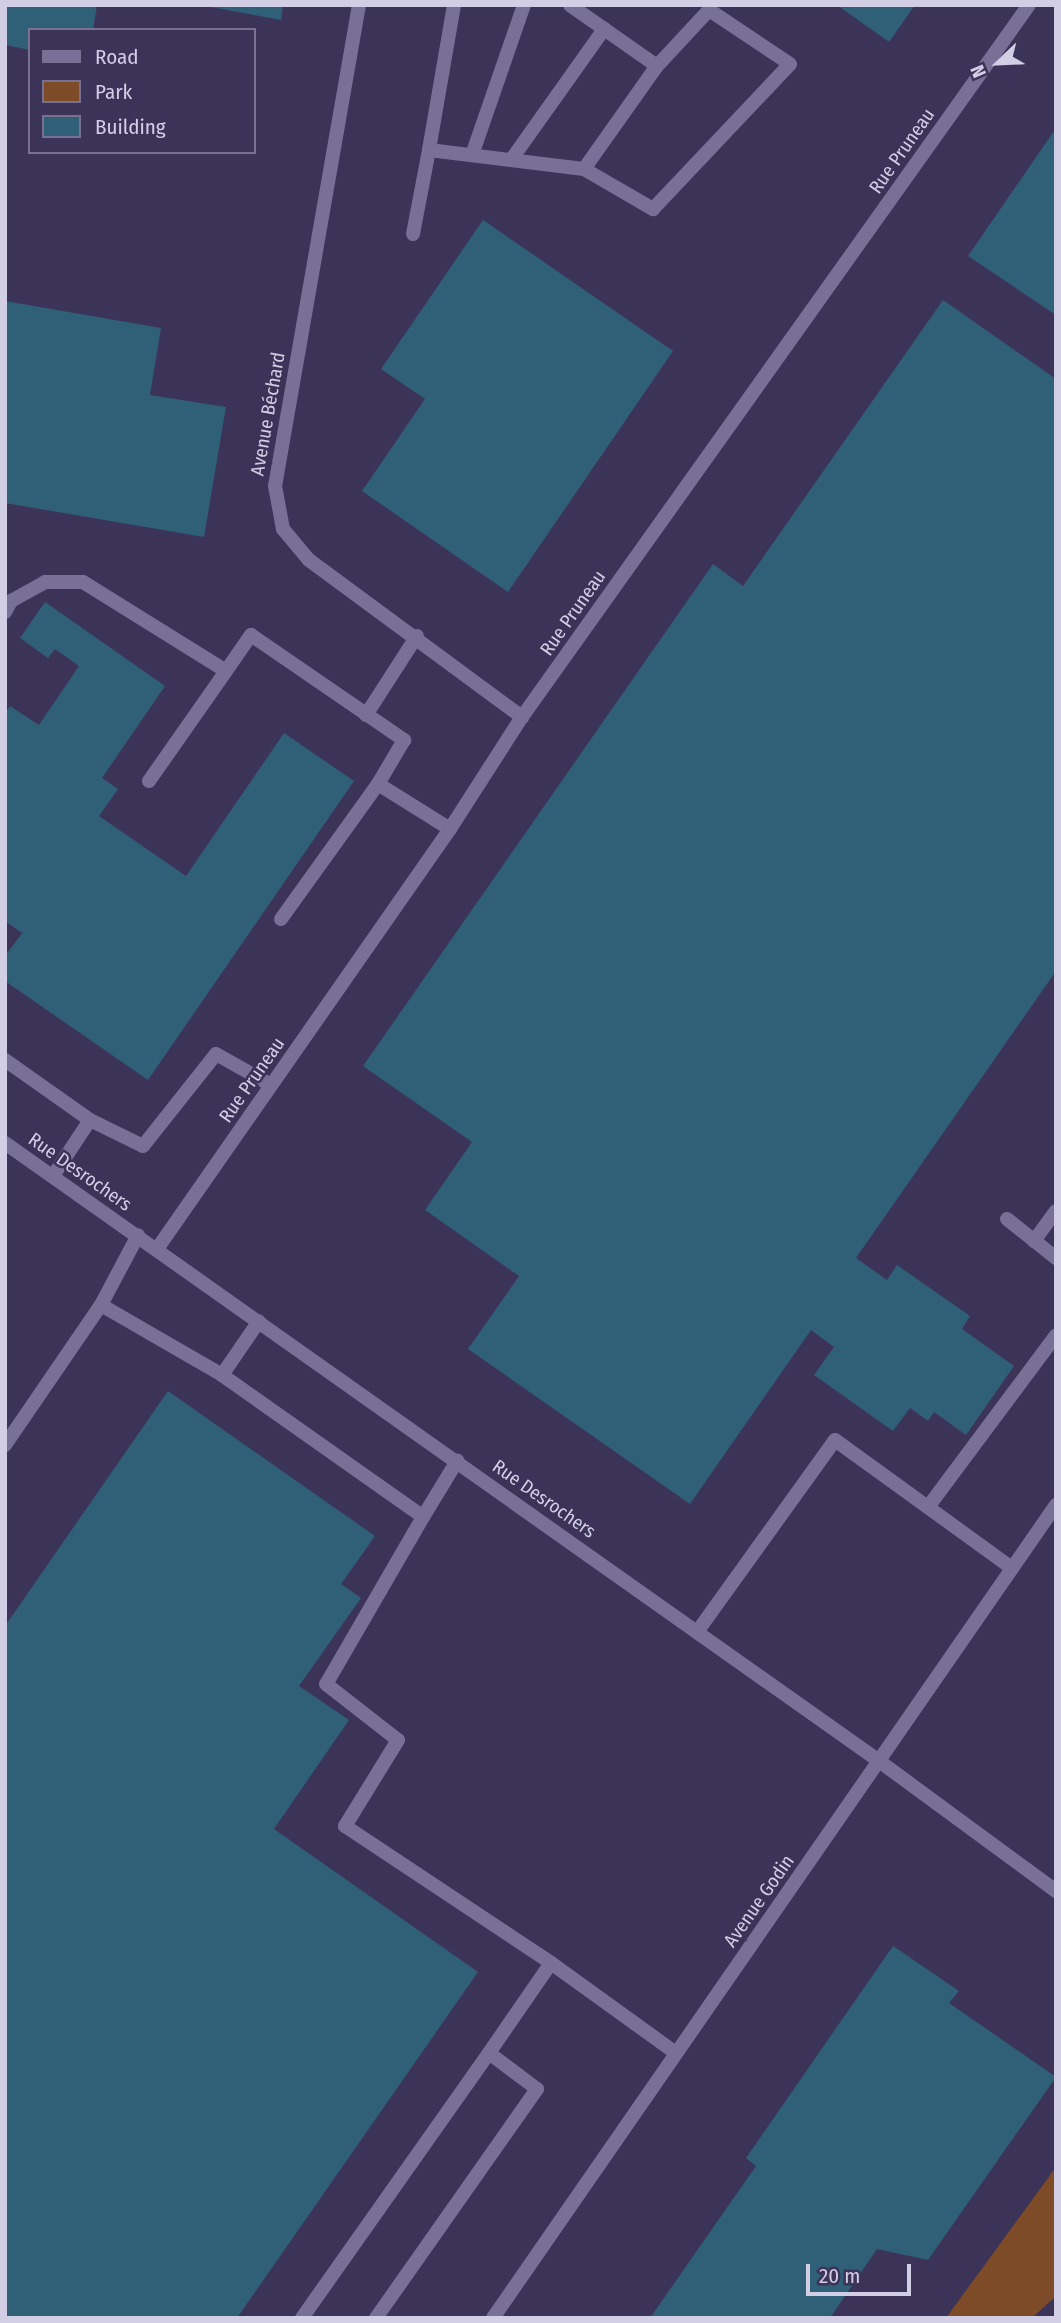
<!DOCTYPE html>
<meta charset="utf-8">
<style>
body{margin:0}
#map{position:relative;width:1061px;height:2323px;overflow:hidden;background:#3c3359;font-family:"Fira Sans Condensed",sans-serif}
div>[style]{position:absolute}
.green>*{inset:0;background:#7d4b28}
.building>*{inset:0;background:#305f78}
.service>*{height:14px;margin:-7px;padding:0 7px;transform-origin:7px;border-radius:7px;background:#787096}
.minor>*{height:14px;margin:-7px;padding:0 7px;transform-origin:7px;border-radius:7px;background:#787096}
.tertiary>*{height:14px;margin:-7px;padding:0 7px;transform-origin:7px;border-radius:7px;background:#787096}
span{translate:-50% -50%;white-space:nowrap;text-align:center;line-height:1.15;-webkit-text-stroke:5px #3c3359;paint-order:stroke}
.street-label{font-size:19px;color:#d2cee5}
.frame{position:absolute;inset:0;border:7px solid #d2cee5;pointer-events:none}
.legend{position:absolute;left:28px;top:28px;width:228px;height:126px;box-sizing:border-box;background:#3c3359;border:2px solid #787191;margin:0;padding:9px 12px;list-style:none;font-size:21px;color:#d2cee5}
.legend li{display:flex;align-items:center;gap:14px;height:35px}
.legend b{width:35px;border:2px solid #787191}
.north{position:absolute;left:963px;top:28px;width:70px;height:70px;-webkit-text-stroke:5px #3c3359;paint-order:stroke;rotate:247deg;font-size:19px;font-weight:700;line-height:28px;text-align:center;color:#d2cee5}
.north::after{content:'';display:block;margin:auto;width:24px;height:32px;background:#d2cee5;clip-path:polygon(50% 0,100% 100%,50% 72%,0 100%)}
.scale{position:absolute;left:806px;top:2264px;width:105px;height:32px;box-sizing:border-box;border:4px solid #d2cee5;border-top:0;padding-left:9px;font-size:21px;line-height:24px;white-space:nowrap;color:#d2cee5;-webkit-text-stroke:5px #3c3359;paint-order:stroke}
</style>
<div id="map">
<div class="green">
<div style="clip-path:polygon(1056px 2167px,1056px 2296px,1032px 2318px,946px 2318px)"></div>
</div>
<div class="building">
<div style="clip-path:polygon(5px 5px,97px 5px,93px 30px,30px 30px,30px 50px,5px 45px)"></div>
<div style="clip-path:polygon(200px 5px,283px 5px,281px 20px)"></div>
<div style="clip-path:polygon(837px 5px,915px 5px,889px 42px)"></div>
<div style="clip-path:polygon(1056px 128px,1056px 315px,968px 256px)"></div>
<div style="clip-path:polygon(483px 220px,673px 351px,508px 592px,362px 491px,425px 399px,381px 369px)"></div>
<div style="clip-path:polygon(943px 300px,1056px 379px,1056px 971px,856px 1258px,887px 1280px,897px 1265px,970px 1316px,962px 1329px,1014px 1366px,966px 1435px,934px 1412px,928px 1421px,910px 1408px,893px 1431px,814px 1375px,834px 1347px,811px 1330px,690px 1504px,468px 1349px,519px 1276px,425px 1210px,472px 1142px,363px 1066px,713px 564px,743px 586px)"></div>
<div style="clip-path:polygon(5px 301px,161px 328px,150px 395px,226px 407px,204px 537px,5px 503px)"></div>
<div style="clip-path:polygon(45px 602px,165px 686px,102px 778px,118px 789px,99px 816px,186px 876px,284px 733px,354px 781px,148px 1080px,5px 981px,5px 956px,22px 933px,5px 921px,5px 713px,10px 706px,39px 725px,79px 666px,55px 649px,48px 658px,20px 638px)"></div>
<div style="clip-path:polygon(168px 1391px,375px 1536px,341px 1584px,361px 1598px,299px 1686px,349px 1720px,274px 1829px,478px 1972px,237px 2318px,5px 2318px,5px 1626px)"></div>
<div style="clip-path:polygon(893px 1946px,959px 1991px,949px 2003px,1056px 2077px,928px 2260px,877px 2249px,830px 2318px,650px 2318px,756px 2166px,746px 2158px)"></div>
</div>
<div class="service">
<div style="left:454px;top:5px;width:147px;rotate:99.8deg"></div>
<div style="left:429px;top:150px;width:156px;rotate:7deg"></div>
<div style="left:584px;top:169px;width:80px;rotate:30.1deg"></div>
<div style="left:653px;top:209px;width:199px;rotate:-46.6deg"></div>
<div style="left:790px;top:64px;width:97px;rotate:-146.3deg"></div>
<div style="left:709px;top:10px;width:76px;rotate:132.9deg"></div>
<div style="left:657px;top:66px;width:106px;rotate:-145deg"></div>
<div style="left:472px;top:155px;width:159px;rotate:-70.9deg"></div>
<div style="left:511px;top:160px;width:161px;rotate:-54.6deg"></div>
<div style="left:584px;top:169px;width:126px;rotate:-54.7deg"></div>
<div style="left:413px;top:234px;width:86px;rotate:-79.2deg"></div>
<div style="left:5px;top:612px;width:13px;rotate:-61deg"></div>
<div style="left:11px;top:601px;width:39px;rotate:-29deg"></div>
<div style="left:45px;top:582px;width:38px"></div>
<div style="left:83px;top:582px;width:168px;rotate:31.9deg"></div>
<div style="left:226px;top:671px;width:44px;rotate:-55.2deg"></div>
<div style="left:251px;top:635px;width:186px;rotate:34.5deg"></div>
<div style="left:404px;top:740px;width:51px;rotate:120.6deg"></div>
<div style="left:378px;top:784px;width:85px;rotate:32deg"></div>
<div style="left:366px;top:715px;width:94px;rotate:-57.2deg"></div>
<div style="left:149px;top:781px;width:134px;rotate:-55deg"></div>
<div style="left:281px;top:919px;width:166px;rotate:-54.3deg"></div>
<div style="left:5px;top:1060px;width:104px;rotate:35.2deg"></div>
<div style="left:90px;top:1120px;width:67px;rotate:123.5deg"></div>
<div style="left:90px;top:1120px;width:59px;rotate:26.1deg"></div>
<div style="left:143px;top:1146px;width:117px;rotate:-51.6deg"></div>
<div style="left:216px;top:1054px;width:63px;rotate:29.4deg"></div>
<div style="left:1007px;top:1219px;width:63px;rotate:38.5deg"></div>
<div style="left:1034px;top:1241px;width:37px;rotate:-54deg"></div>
<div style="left:101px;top:1305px;width:140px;rotate:30deg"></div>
<div style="left:222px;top:1375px;width:246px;rotate:35.2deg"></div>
<div style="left:423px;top:1517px;width:193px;rotate:120.1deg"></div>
<div style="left:326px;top:1684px;width:91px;rotate:37.9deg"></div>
<div style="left:398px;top:1740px;width:101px;rotate:121.6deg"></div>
<div style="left:345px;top:1826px;width:247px;rotate:33.6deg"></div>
<div style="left:551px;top:1963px;width:109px;rotate:124.6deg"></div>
<div style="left:222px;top:1375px;width:65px;rotate:-55.6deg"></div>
<div style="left:5px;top:1445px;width:170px;rotate:-55.6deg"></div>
<div style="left:101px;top:1305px;width:79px;rotate:-62.1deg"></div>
<div style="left:928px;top:1507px;width:214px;rotate:-53.3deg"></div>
<div style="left:423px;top:1517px;width:66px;rotate:-58.7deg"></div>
<div style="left:697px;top:1632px;width:236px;rotate:-54.3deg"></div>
<div style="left:835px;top:1440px;width:218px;rotate:35.9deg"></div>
<div style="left:551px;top:1963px;width:154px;rotate:35.8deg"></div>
<div style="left:302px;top:2318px;width:324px;rotate:-54.8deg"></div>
<div style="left:489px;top:2053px;width:60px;rotate:36.9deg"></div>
<div style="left:537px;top:2089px;width:280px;rotate:125.1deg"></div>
</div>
<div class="minor">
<div style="left:359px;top:5px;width:488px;rotate:99.9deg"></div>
<div style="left:275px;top:486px;width:44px;rotate:79.5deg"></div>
<div style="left:283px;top:529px;width:40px;rotate:50deg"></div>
<div style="left:309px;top:560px;width:265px;rotate:36.4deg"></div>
<div style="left:5px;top:1143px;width:1070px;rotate:35.26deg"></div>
<div style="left:879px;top:1761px;width:220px;rotate:36.3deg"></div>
<div style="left:157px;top:1249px;width:512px;rotate:-55.1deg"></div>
<div style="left:450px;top:829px;width:133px;rotate:-57.3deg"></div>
<div style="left:522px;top:717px;width:874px;rotate:-54.55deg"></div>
</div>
<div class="tertiary">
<div style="left:493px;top:2318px;width:989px;rotate:-55.3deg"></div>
</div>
<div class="street-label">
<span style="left:902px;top:151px;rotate:-55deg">Rue Pruneau</span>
<span style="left:268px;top:414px;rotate:-80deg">Avenue Béchard</span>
<span style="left:573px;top:613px;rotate:-55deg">Rue Pruneau</span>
<span style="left:252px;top:1080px;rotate:-55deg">Rue Pruneau</span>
<span style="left:80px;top:1172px;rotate:35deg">Rue Desrochers</span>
<span style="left:544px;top:1499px;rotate:35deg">Rue Desrochers</span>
<span style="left:759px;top:1901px;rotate:-55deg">Avenue Godin</span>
</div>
<div class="frame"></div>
<ul class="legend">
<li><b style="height:9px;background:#787096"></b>Road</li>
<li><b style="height:19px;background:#7d4b28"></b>Park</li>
<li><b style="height:19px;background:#305f78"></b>Building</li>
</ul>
<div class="north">N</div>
<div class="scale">20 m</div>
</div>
